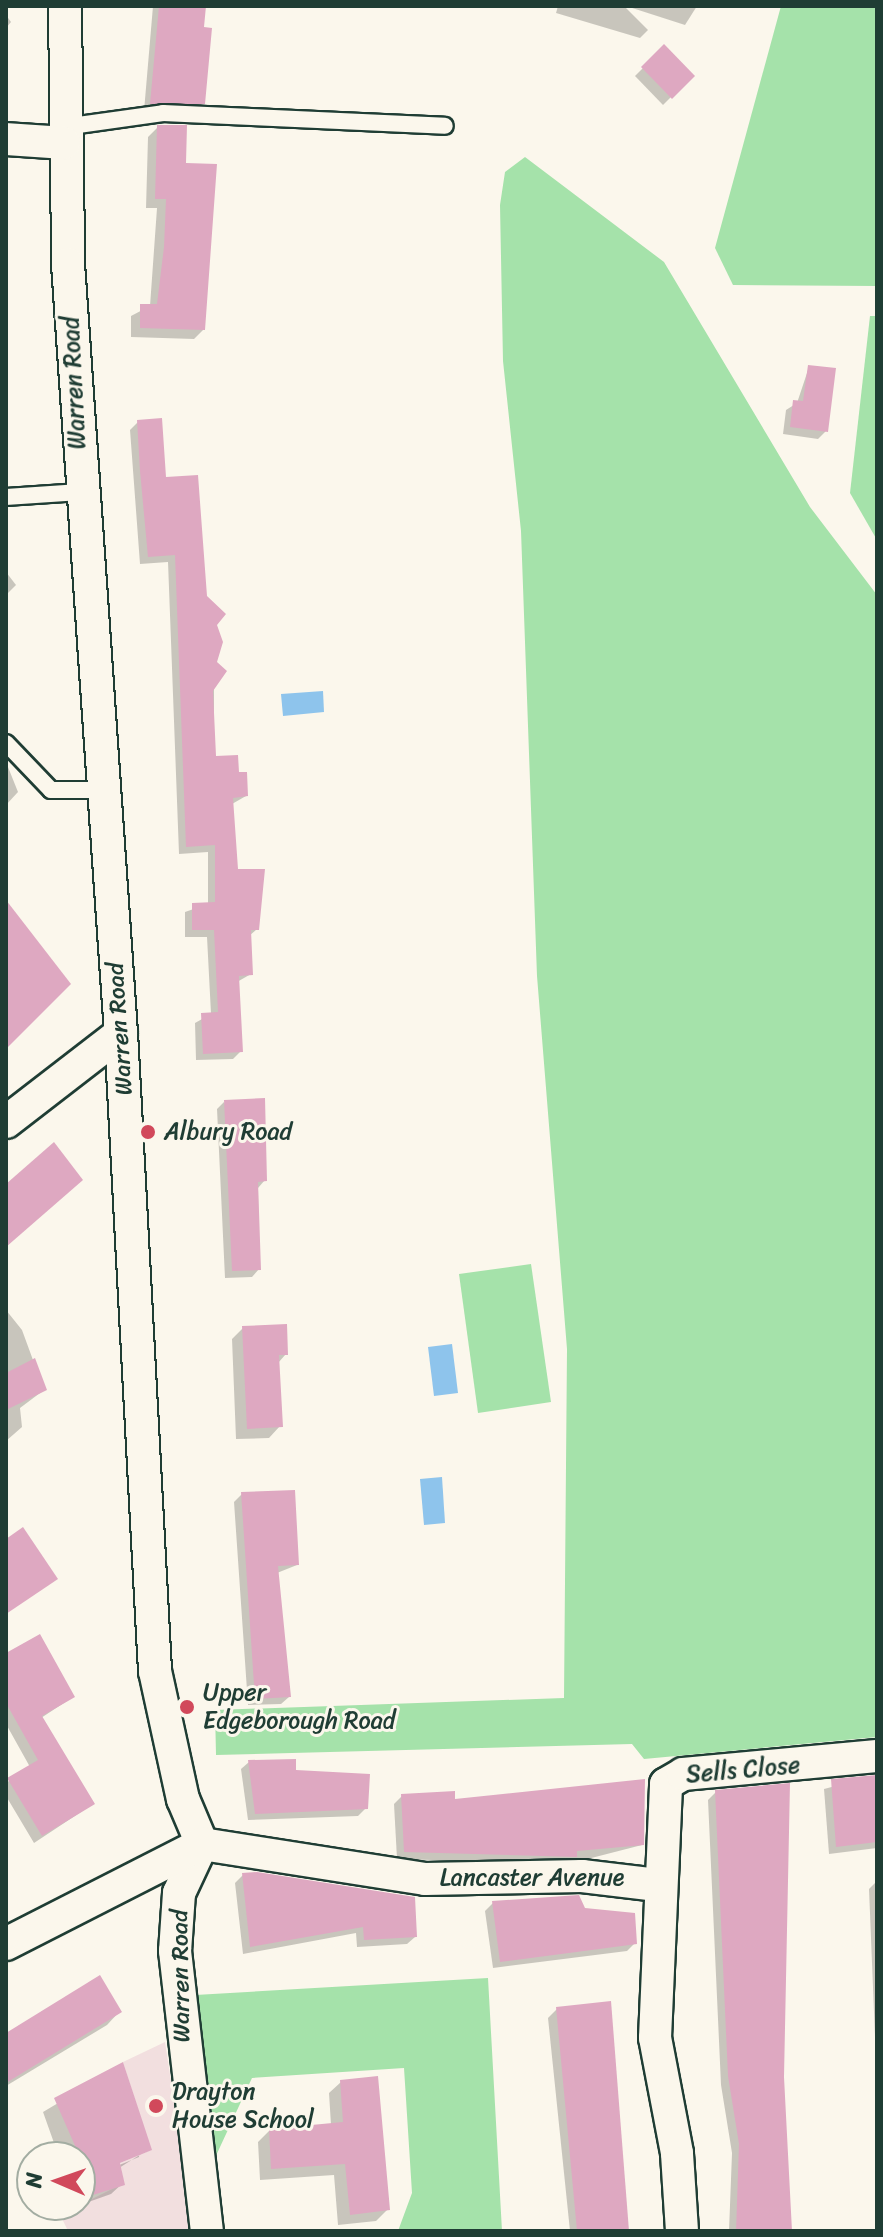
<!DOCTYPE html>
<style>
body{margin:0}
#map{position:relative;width:883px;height:2237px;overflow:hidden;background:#fbf7ec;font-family:Sriracha,sans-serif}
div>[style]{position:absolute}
.built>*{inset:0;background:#f2dfdf}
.green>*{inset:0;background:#a5e2aa}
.water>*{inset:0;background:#8ec4ec}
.shadow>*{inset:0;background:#0003}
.building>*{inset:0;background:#dea8c1}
.roads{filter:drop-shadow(2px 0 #1f3d34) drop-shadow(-2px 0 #1f3d34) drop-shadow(0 2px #1f3d34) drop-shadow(0 -2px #1f3d34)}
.service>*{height:16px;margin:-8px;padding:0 8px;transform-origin:8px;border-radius:8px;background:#fbf7ec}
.minor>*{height:32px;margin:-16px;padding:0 16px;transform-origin:16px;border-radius:16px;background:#fbf7ec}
.dots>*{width:22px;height:22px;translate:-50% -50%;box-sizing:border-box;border:4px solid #fbf7ec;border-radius:50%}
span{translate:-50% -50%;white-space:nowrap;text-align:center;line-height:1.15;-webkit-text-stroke:6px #fbf7ec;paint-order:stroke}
.street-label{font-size:24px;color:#1f3d34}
.poi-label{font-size:24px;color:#1f3d34}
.left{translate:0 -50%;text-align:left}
.frame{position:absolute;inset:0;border:8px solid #1f3d34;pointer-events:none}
.north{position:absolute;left:16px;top:2141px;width:80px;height:80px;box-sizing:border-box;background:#fbf7ec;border:2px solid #a3ada2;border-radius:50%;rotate:272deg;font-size:22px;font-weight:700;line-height:32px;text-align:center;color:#1f3d34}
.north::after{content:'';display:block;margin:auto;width:28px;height:36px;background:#d1495b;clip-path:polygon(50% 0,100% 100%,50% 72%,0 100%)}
</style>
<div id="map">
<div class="built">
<div style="clip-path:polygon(165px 2042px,194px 2231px,68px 2231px,56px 2206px,80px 2205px,124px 2183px,120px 2163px,151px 2150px,123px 2062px)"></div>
</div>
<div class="green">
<div style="clip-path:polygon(781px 6px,877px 6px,877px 286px,733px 285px,715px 248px)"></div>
<div style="clip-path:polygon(525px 157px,664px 262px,810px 507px,877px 595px,877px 1737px,644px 1759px,632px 1744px,216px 1755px,215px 1710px,564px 1698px,567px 1349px,537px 976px,521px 531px,503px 361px,500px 205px,505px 172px)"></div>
<div style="clip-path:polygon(870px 316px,877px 316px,877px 540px,850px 493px)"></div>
<div style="clip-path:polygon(531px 1264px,551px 1402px,478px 1413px,459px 1274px)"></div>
<div style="clip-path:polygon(488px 1978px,502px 2231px,398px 2231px,412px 2193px,404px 2068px,252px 2078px,201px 2188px,178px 1996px)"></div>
</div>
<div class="water">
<div style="clip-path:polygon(323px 691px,324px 712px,283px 716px,281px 694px)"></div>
<div style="clip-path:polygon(452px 1344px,458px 1393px,434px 1396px,428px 1347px)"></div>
<div style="clip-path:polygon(442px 1477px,445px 1523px,424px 1525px,420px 1479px)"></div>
</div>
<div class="shadow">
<div style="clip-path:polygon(153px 6px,204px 6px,203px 103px,195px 111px,144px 111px)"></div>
<div style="clip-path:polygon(558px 6px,624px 6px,648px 30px,640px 38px,556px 13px)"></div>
<div style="clip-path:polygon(626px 6px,697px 6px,685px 25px)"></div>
<div style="clip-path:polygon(6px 15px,11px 22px,6px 28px)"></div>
<div style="clip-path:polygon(664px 47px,692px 76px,663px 105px,635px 76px)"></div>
<div style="clip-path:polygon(158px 127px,184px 165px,204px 329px,194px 339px,131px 337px,131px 316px,150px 306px,157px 208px,146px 208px,148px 137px)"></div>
<div style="clip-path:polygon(809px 367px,826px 431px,818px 439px,783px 434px,786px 410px,797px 403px)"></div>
<div style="clip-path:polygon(138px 422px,214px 624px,214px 758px,237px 775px,246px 796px,232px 804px,236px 871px,257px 929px,249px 936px,251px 974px,237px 982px,241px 1051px,233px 1059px,196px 1060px,195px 1023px,211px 1014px,207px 937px,185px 937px,185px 912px,208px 904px,208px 852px,179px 854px,168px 562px,140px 564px,130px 430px)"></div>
<div style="clip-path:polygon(6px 572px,16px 585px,6px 595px)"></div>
<div style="clip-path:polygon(6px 762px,18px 792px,6px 805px)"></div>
<div style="clip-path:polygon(224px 1102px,265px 1180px,258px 1188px,259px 1269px,252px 1277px,225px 1278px,217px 1109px)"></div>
<div style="clip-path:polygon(6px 1310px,22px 1330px,44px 1390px,20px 1408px,22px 1427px,6px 1441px)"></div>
<div style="clip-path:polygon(243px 1328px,286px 1354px,278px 1363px,280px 1426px,269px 1438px,236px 1439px,232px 1339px)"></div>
<div style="clip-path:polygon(242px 1494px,297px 1565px,277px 1573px,289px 1697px,281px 1704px,248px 1705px,234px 1502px)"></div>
<div style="clip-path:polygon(6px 1655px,73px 1697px,41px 1718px,93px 1804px,34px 1843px,6px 1796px,6px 1783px,30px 1767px,6px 1724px)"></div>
<div style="clip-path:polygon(249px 1762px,295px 1772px,366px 1808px,358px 1816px,248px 1820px,241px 1769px)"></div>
<div style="clip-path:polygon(877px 1775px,877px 1848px,829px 1854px,824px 1789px)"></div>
<div style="clip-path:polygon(716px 1792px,782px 2077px,789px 2231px,729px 2231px,732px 2153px,721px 2085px,708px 1800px)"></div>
<div style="clip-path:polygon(402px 1796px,453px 1801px,642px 1845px,568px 1864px,397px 1859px,394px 1804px)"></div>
<div style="clip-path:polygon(243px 1875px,415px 1937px,407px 1944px,357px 1947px,356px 1933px,243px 1954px,235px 1883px)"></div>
<div style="clip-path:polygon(877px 1881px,877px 2086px,869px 1889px)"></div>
<div style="clip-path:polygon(493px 1903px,583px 1910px,635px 1943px,627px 1951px,493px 1968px,485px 1911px)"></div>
<div style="clip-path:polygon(609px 2004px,628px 2231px,570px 2231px,548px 2018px,557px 2009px)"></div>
<div style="clip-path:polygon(120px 2011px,107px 2025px,6px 2086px,6px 2040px)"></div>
<div style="clip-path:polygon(evenodd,122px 2065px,149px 2149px,119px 2168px,123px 2183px,111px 2194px,80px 2205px,80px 2157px,59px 2157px,43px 2112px,122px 2065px,139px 2153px,139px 2157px,112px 2168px,110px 2165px,139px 2153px)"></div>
<div style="clip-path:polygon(341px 2082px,388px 2209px,376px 2221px,338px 2225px,334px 2175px,260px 2180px,258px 2142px,270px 2130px,331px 2125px,329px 2093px)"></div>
<div style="clip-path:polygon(42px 2205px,79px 2205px,45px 2217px)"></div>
</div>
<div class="building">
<div style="clip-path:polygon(159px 6px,206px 6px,204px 27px,212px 28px,205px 104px,150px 104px)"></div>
<div style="clip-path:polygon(664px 44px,695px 76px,672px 99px,641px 67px)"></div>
<div style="clip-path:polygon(157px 125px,187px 125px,186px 163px,217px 164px,205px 330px,140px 328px,140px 304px,157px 304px,164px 247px,166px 199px,155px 199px)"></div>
<div style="clip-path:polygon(808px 365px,836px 368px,828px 432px,790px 427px,793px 400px,803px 401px)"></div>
<div style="clip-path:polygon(162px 418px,166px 477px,198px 475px,207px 596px,226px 614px,217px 625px,223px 642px,217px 662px,227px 671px,213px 691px,216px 756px,238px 755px,239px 772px,247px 772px,248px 796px,233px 798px,238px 869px,265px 869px,259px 930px,251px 930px,253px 975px,239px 976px,243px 1052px,203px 1054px,201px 1013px,218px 1012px,214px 930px,192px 930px,192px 903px,215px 902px,215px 845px,186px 847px,175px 555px,148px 557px,140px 471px,137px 420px)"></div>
<div style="clip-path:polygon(6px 900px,71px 984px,6px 1049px)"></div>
<div style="clip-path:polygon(265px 1098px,267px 1181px,258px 1182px,261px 1270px,232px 1271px,224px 1100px)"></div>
<div style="clip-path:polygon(54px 1142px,83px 1180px,6px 1247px,6px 1184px)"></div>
<div style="clip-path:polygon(287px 1324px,288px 1355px,279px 1355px,283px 1427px,247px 1429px,242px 1326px)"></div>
<div style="clip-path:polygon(35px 1358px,47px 1390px,6px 1410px,6px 1373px)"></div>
<div style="clip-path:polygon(295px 1490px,299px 1565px,278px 1566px,291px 1697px,255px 1699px,241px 1492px)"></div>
<div style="clip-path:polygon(23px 1527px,58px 1579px,6px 1614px,6px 1539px)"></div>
<div style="clip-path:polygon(40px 1634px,75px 1697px,42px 1716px,95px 1804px,42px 1836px,7px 1778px,38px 1760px,6px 1703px,6px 1653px)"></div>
<div style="clip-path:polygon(296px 1759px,296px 1770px,370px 1774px,368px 1809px,255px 1814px,248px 1760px)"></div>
<div style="clip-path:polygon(877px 1775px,877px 1842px,836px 1847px,831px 1779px)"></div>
<div style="clip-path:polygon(645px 1779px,644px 1845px,577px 1851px,577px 1857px,404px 1852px,401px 1794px,455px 1791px,455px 1799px)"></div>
<div style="clip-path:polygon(790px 1783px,784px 2077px,792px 2231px,736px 2231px,739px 2144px,728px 2076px,715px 1790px)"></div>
<div style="clip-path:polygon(257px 1872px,415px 1897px,417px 1937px,364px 1940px,363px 1927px,250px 1947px,242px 1873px)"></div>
<div style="clip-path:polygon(579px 1895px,585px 1908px,635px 1913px,637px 1944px,500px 1962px,492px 1901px)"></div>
<div style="clip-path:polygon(100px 1975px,122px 2012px,6px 2083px,6px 2033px)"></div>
<div style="clip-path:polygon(611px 2001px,629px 2231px,577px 2231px,556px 2007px)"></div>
<div style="clip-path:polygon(123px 2062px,152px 2150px,120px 2163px,125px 2185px,80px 2199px,80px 2157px,54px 2098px)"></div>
<div style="clip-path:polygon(378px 2076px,390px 2210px,350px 2215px,345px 2164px,271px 2169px,269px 2129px,343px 2122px,340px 2080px)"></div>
</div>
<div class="roads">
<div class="service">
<div style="left:64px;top:127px;width:100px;rotate:-8deg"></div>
<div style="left:163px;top:113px;width:282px;rotate:2.6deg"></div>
<div style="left:6px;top:497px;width:74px;rotate:-3.9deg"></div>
<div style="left:6px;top:743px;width:65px;rotate:46.2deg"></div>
<div style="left:51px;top:790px;width:52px"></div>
</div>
<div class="minor">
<div style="left:65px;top:6px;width:258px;rotate:89.3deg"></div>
<div style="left:68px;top:264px;width:771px;rotate:86.06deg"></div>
<div style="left:121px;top:1033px;width:639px;rotate:86.95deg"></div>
<div style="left:155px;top:1671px;width:131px;rotate:77.7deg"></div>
<div style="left:183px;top:1799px;width:49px;rotate:67.1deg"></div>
<div style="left:202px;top:1844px;width:54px;rotate:115.1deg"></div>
<div style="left:179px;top:1893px;width:58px;rotate:93.9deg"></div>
<div style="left:175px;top:1951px;width:282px;rotate:83.5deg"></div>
<div style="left:6px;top:139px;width:58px;rotate:3.9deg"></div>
<div style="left:6px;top:1122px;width:145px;rotate:-37.7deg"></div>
<div style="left:6px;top:1944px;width:220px;rotate:-27deg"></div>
<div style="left:202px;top:1844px;width:226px;rotate:8.9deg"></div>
<div style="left:425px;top:1879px;width:157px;rotate:-1.1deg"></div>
<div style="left:582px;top:1876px;width:76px;rotate:6.8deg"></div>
<div style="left:682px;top:2231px;width:78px;rotate:-93.7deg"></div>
<div style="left:677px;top:2153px;width:117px;rotate:-100.8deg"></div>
<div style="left:655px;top:2038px;width:254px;rotate:-87.5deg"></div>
<div style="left:666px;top:1784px;width:20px;rotate:-30deg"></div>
<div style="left:683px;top:1774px;width:195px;rotate:-5.3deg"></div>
</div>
</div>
<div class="dots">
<div style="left:148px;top:1132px;background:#d1495b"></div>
<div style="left:187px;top:1707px;background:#d1495b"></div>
<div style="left:156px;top:2106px;background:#d1495b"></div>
</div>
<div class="street-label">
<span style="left:74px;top:383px;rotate:-93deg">Warren Road</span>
<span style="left:120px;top:1029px;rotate:-94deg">Warren Road</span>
<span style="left:743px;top:1770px;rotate:-5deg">Sells Close</span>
<span style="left:532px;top:1878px">Lancaster Avenue</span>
<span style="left:181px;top:1976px;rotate:-91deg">Warren Road</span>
</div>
<div class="poi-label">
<span class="left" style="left:164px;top:1132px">Albury Road</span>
<span class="left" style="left:203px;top:1707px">Upper<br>Edgeborough Road</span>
<span class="left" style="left:172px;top:2106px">Drayton<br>House School</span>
</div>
<div class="frame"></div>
<div class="north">N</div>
</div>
